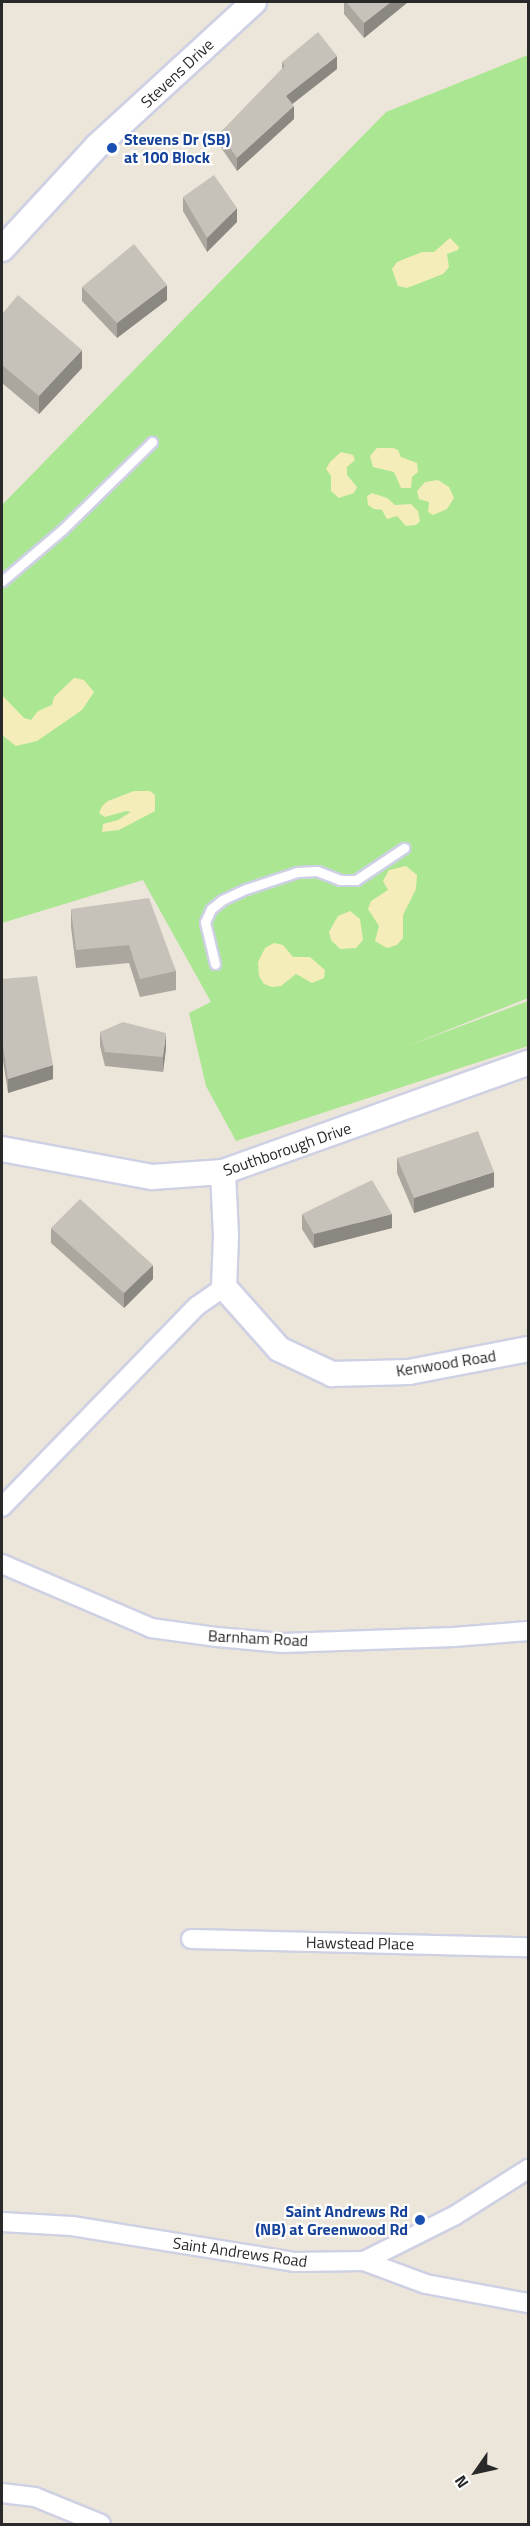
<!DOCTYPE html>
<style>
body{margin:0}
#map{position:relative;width:530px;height:2526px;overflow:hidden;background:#ece5d9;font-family:"Titillium Web",sans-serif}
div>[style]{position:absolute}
.green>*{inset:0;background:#abe692}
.sand>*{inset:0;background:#f4edba}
.roads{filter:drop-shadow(2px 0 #ced1e3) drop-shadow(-2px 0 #ced1e3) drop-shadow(0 2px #ced1e3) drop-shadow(0 -2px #ced1e3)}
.lane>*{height:9px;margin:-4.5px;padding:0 4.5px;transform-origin:4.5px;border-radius:4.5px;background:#fff}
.street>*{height:18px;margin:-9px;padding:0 9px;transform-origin:9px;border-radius:9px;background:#fff}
.secondary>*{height:24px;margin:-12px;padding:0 12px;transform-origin:12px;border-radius:12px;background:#fff}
.wall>*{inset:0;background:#aba79f}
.shaded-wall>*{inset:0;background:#8b8882}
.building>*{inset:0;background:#c7c2b9}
.dots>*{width:16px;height:16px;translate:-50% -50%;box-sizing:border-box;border:3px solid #fff;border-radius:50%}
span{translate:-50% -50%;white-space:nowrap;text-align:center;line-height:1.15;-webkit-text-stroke:4.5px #fff;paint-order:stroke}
.street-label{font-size:16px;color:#292929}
.transit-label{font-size:16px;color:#164399;font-weight:700}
.left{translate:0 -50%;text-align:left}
.right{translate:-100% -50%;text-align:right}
.frame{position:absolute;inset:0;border:3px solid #292929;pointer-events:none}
.north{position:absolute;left:446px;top:2442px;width:60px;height:60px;-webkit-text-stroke:4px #fff;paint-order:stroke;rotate:236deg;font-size:16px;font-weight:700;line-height:24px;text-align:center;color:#292929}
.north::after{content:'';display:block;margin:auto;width:21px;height:27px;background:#292929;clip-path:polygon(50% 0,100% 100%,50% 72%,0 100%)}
</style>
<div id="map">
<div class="green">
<div style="clip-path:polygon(528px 55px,528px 998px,405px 1047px,528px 1001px,528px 1046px,236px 1141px,206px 1086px,189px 1013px,211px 1002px,143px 880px,2px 923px,2px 505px,386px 112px)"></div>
</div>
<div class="sand">
<div style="clip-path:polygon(450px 238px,459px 247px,458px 250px,447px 254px,449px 267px,443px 274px,407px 288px,398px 286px,392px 269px,397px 262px,422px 252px,434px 252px)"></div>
<div style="clip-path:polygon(377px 448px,393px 448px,398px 450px,401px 457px,417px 463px,418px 472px,412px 477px,411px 488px,401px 488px,394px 472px,373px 467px,370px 456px)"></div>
<div style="clip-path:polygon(341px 452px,353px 455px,355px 460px,347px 467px,347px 475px,357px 487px,354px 493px,339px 498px,331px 491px,331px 476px,326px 469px,330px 462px)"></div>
<div style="clip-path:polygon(438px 480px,449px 487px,454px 498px,447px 509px,433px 515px,428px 512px,429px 502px,419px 499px,417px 491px,425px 482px)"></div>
<div style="clip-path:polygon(372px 493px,387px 498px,395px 505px,411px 504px,418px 511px,420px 521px,416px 525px,406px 526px,397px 516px,387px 519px,382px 510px,374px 509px,368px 505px,367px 496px)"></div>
<div style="clip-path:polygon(74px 678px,84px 680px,94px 692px,82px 710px,37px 741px,16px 746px,2px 735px,2px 695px,24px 718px,31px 720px,38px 711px,52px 705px,54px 697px)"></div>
<div style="clip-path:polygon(134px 791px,150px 791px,155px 795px,155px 811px,119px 830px,102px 832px,103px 824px,118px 820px,131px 812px,126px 811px,105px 817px,99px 813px,102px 806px,108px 801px)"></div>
<div style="clip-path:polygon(406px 866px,417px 875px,416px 889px,403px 915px,403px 938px,397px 945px,387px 948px,375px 941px,379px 926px,368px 909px,371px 901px,388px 890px,383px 881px,389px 870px)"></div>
<div style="clip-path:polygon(350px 911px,360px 919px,363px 940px,356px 948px,340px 949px,331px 940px,329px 932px,338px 916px)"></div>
<div style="clip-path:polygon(274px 943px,283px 945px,293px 957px,310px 957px,325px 970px,324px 978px,312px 983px,296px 974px,281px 986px,272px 987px,264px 984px,259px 976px,258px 962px,265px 948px)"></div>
</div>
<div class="roads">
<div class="lane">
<div style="left:2px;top:581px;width:79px;rotate:-40.4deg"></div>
<div style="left:62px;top:530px;width:126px;rotate:-44.4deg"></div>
<div style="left:215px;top:964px;width:43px;rotate:-103.4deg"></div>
<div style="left:205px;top:922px;width:14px;rotate:-65deg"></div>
<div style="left:211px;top:909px;width:14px;rotate:-39deg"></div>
<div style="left:222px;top:900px;width:26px;rotate:-25deg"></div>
<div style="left:246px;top:889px;width:54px;rotate:-18.4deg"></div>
<div style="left:297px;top:872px;width:20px;rotate:-3deg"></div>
<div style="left:317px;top:871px;width:25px;rotate:21deg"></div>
<div style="left:340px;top:880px;width:16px"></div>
<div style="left:356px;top:880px;width:58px;rotate:-33.7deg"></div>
</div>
<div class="street">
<div style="left:2px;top:1507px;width:280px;rotate:-45.9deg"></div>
<div style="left:197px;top:1306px;width:33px;rotate:-35deg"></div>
<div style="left:2px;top:1564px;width:162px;rotate:23.2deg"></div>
<div style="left:151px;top:1628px;width:67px;rotate:7.8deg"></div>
<div style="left:217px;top:1637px;width:66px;rotate:5.2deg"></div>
<div style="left:283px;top:1643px;width:171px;rotate:-2deg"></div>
<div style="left:454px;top:1637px;width:74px;rotate:-4.6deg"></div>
<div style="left:191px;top:1939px;width:337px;rotate:1.4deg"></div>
<div style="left:2px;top:2222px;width:70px;rotate:3.3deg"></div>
<div style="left:72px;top:2226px;width:225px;rotate:9.2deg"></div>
<div style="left:294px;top:2262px;width:70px;rotate:-0.8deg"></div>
<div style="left:364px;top:2261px;width:101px;rotate:-26.6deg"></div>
<div style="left:454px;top:2216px;width:88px;rotate:-32.4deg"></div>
<div style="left:364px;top:2261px;width:66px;rotate:20.4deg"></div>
<div style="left:426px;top:2284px;width:104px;rotate:10.6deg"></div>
<div style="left:2px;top:2493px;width:33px;rotate:7deg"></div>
<div style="left:35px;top:2497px;width:71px;rotate:22.2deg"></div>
</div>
<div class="secondary">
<div style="left:2px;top:249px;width:140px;rotate:-47.3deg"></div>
<div style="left:97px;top:146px;width:213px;rotate:-42.5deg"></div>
<div style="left:2px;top:1149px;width:153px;rotate:10.6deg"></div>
<div style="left:152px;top:1177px;width:71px;rotate:-4deg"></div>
<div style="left:223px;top:1172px;width:324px;rotate:-19.7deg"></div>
<div style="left:223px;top:1172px;width:64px;rotate:87.3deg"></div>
<div style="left:226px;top:1236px;width:51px;rotate:92.2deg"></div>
<div style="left:224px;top:1287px;width:83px;rotate:48.4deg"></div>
<div style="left:279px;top:1349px;width:59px;rotate:25.3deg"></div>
<div style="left:332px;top:1374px;width:77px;rotate:-1.5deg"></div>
<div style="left:409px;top:1372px;width:121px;rotate:-10.9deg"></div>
</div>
</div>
<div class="wall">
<div style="clip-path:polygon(344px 2px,408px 2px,364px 38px,344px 14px)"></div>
<div style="clip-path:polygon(282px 62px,337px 69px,292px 104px,294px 119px,237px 171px,220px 146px,220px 133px,282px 69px)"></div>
<div style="clip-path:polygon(183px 197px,237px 222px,207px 252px,183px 211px)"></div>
<div style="clip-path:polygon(82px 287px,167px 300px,117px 338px,82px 301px)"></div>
<div style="clip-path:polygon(2px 314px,82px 368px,39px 414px,2px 383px)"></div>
<div style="clip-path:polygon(71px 909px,176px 971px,176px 990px,140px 997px,129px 963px,76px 968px,71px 927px)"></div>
<div style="clip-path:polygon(2px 979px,53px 1079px,8px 1093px,2px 1054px)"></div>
<div style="clip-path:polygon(100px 1032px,166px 1048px,163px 1072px,105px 1066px,100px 1046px)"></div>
<div style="clip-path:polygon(397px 1158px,494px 1187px,414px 1213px,397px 1173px)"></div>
<div style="clip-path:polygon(302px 1214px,392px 1228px,314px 1248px,302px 1229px)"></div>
<div style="clip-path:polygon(51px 1228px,153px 1279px,124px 1308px,51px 1243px)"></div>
</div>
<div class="shaded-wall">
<div style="clip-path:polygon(391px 2px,408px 2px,364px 38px,364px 23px)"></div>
<div style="clip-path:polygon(337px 56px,337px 69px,286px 109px,286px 96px)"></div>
<div style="clip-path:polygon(294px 106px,294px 119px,237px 171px,237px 158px)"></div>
<div style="clip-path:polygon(237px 208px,237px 222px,207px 252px,207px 238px)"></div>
<div style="clip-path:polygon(167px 285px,167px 300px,117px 338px,117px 323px)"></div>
<div style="clip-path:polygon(82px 350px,82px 368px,39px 414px,39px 396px)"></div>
<div style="clip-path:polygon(3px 410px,3px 424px,2px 426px,2px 411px)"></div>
<div style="clip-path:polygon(166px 1033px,166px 1048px,163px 1072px,163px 1057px)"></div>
<div style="clip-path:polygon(53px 1065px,53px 1079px,8px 1093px,8px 1079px)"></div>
<div style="clip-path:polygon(494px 1172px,494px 1187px,414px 1213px,414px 1198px)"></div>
<div style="clip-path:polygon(392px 1214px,392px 1228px,314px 1248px,314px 1234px)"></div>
<div style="clip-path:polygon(153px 1265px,153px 1279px,124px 1308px,124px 1293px)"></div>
</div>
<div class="building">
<div style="clip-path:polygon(346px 2px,391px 2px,364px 23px)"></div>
<div style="clip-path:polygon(318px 32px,337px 56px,286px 96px,294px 106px,237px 158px,220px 133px,285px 66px,282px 62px)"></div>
<div style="clip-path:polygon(214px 175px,237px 208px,207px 238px,183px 197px)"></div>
<div style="clip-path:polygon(134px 244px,167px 285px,117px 323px,82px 287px)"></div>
<div style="clip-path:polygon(18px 295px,82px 350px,39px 396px,2px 365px,2px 314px)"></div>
<div style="clip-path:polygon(149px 898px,176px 971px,140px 979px,129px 945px,76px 950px,71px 909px)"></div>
<div style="clip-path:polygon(37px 976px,53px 1065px,8px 1079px,2px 1040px,2px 979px)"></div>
<div style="clip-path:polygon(123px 1022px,166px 1033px,163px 1057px,105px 1052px,100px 1032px)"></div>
<div style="clip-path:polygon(478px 1131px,494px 1172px,414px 1198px,397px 1158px)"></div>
<div style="clip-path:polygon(372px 1180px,392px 1214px,314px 1234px,302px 1214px)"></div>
<div style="clip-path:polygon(80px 1199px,153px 1265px,124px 1293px,51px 1228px)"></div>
</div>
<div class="dots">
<div style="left:112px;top:148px;background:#1a4fb4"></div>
<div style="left:420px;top:2220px;background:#1a4fb4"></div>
</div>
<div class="street-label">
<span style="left:177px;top:73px;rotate:-43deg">Stevens Drive</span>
<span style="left:287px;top:1149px;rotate:-19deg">Southborough Drive</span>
<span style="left:446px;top:1363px;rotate:-9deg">Kenwood Road</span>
<span style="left:258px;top:1638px;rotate:3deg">Barnham Road</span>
<span style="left:360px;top:1943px;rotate:1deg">Hawstead Place</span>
<span style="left:240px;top:2252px;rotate:8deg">Saint Andrews Road</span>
</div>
<div class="transit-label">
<span class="left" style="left:124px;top:148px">Stevens Dr (SB)<br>at 100 Block</span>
<span class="right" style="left:408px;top:2220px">Saint Andrews Rd<br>(NB) at Greenwood Rd</span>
</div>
<div class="frame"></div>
<div class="north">N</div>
</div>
